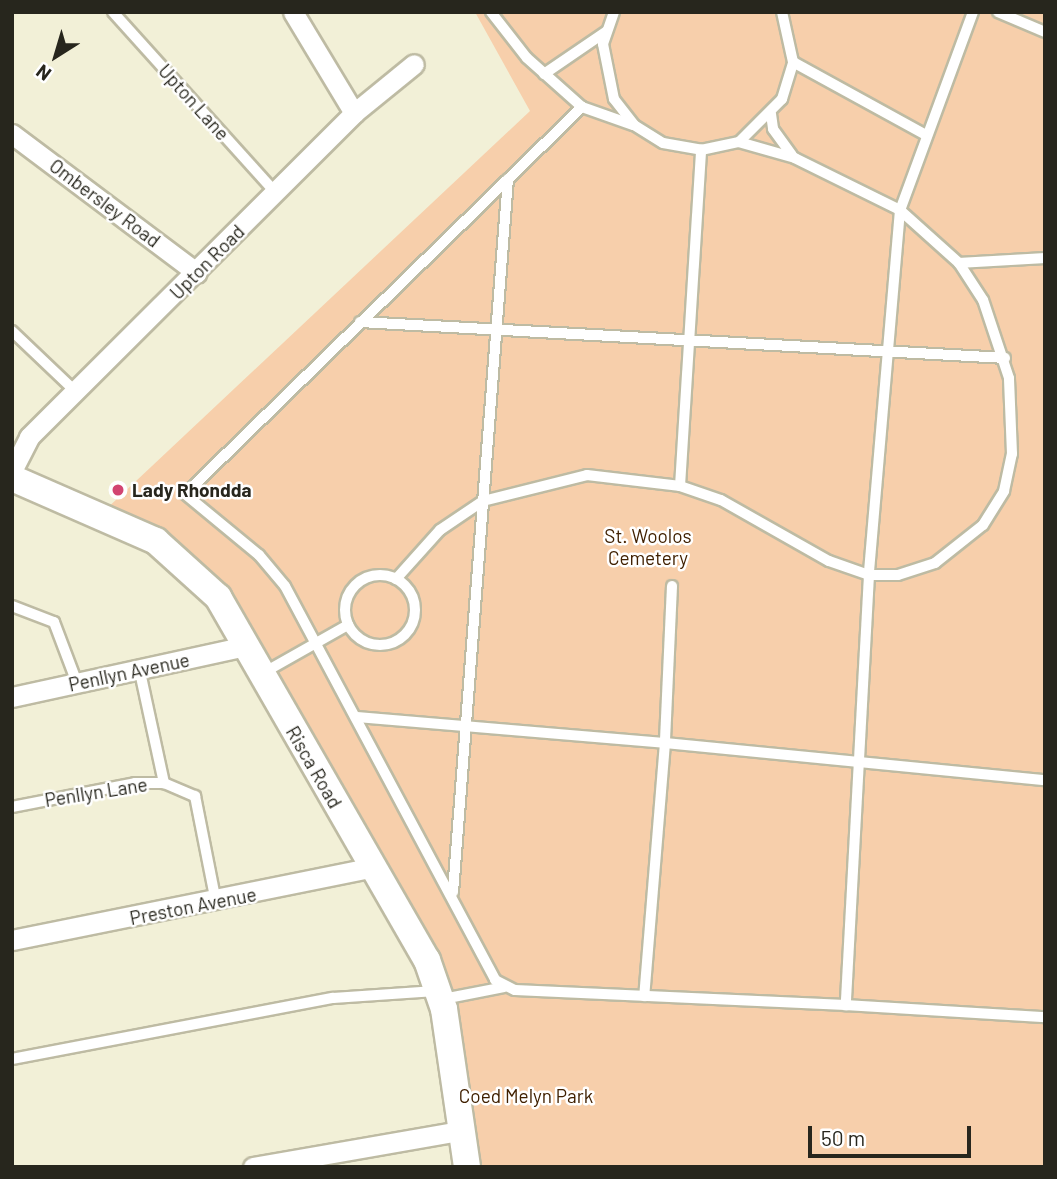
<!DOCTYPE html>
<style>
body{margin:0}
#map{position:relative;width:1057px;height:1179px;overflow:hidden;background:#f2f0d7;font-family:Barlow,sans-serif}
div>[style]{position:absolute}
.green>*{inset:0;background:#f7cfab}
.roads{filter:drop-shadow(2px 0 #bebba3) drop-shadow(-2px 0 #bebba3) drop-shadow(0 2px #bebba3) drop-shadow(0 -2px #bebba3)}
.service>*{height:10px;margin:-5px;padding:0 5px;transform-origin:5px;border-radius:5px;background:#fff}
.service>.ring{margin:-5px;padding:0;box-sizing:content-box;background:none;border:10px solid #fff;border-radius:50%}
.minor>*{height:19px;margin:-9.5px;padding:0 9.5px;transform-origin:9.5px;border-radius:9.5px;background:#fff}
.secondary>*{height:26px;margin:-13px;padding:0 13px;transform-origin:13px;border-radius:13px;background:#fff}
.dots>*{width:19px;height:19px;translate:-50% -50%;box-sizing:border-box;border:4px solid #fff;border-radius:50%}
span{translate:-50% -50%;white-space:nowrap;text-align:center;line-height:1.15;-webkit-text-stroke:5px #fff;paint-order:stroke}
.street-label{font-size:19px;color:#27261d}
.poi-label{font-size:19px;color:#27261d;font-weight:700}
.left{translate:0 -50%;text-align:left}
.park-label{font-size:19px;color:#402000}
.frame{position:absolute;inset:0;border:14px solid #27261d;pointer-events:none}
.north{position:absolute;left:21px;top:21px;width:70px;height:70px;-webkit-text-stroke:5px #fff;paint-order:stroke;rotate:217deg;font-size:19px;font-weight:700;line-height:28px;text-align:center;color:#27261d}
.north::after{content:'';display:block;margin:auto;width:24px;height:32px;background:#27261d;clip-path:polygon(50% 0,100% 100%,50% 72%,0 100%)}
.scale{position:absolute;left:808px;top:1126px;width:163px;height:32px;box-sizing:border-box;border:4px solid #27261d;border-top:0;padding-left:9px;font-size:21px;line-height:24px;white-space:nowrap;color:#27261d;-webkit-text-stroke:5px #fff;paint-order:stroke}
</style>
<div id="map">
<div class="green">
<div style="clip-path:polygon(475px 12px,1045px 12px,1045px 1167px,482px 1167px,460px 1131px,440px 1000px,218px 597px,102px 513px,530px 111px)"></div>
</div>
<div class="roads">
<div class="service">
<div style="left:113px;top:12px;width:242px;rotate:48deg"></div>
<div style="left:491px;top:12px;width:58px;rotate:52deg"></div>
<div style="left:527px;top:58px;width:74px;rotate:41.7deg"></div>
<div style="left:582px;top:107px;width:54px;rotate:19.4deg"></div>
<div style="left:614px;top:12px;width:34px;rotate:109deg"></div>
<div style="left:603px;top:44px;width:56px;rotate:78.7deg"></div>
<div style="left:614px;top:99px;width:33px;rotate:52deg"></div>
<div style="left:634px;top:125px;width:34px;rotate:32deg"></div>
<div style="left:663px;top:143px;width:39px;rotate:10deg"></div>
<div style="left:701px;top:150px;width:39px;rotate:-12deg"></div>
<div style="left:739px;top:142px;width:61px;rotate:-45deg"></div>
<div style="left:782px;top:99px;width:39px;rotate:-73deg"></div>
<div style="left:793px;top:62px;width:51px;rotate:-102.4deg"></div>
<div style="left:973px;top:12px;width:211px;rotate:110.2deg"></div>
<div style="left:900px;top:210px;width:366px;rotate:94.9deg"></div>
<div style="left:869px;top:575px;width:431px;rotate:93.1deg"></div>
<div style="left:846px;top:1005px;width:199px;rotate:3.5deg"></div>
<div style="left:998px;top:12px;width:51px;rotate:23.1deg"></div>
<div style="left:793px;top:62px;width:152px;rotate:28.8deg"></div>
<div style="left:544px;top:74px;width:76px;rotate:-34.3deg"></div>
<div style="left:582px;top:107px;width:554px;rotate:135.73deg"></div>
<div style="left:185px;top:494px;width:96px;rotate:39.5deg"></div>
<div style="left:259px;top:555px;width:40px;rotate:50deg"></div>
<div style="left:285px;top:586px;width:446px;rotate:61.9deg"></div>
<div style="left:495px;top:980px;width:22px;rotate:27deg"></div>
<div style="left:515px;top:990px;width:331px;rotate:2.6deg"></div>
<div style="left:771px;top:114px;width:15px;rotate:82deg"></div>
<div style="left:773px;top:129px;width:32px;rotate:54deg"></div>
<div style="left:959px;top:263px;width:86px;rotate:-3.3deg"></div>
<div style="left:360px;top:322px;width:646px;rotate:3.19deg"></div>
<div style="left:12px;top:331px;width:87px;rotate:43.6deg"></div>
<div style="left:680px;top:486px;width:337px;rotate:-86.4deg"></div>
<div class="ring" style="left:345px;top:575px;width:60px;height:60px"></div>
<div style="left:396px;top:579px;width:66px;rotate:-48.1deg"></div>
<div style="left:440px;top:530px;width:52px;rotate:-34deg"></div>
<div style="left:483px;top:501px;width:107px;rotate:-14deg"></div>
<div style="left:587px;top:475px;width:94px;rotate:6.7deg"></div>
<div style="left:680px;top:486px;width:43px;rotate:18.9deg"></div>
<div style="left:721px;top:500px;width:124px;rotate:29.5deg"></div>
<div style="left:829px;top:561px;width:42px;rotate:19.3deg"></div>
<div style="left:869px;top:575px;width:29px"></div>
<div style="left:898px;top:575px;width:39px;rotate:-18deg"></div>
<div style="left:935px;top:563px;width:61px;rotate:-38.4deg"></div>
<div style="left:983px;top:525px;width:40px;rotate:-58deg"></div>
<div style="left:1004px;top:491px;width:38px;rotate:-78deg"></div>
<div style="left:1012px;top:454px;width:76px;rotate:-92.3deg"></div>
<div style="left:1009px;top:378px;width:82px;rotate:-108.4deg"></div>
<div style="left:983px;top:300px;width:44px;rotate:-123deg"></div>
<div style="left:959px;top:263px;width:79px;rotate:-138.1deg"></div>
<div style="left:900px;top:210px;width:117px;rotate:-153.7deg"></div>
<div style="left:795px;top:158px;width:58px;rotate:-164.1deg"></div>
<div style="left:672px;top:586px;width:157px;rotate:92.6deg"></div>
<div style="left:665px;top:743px;width:382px;rotate:5.6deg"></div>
<div style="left:12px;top:606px;width:45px;rotate:20.9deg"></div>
<div style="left:54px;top:622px;width:65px;rotate:69.3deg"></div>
<div style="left:140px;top:672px;width:114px;rotate:77.8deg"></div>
<div style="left:263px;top:673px;width:98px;rotate:-29.5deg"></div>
<div style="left:356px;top:717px;width:310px;rotate:4.8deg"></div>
<div style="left:665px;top:743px;width:254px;rotate:94.7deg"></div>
<div style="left:12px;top:807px;width:125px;rotate:-11deg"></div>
<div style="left:135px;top:783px;width:29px"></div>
<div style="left:164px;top:783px;width:34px;rotate:23deg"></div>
<div style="left:195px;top:796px;width:108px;rotate:78.8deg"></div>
<div style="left:453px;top:892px;width:715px;rotate:-85.59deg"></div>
<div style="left:443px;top:999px;width:62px;rotate:-11.1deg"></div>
<div style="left:12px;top:1059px;width:327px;rotate:-10.8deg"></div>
<div style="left:333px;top:998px;width:103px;rotate:-3.9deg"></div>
</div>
<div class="minor">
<div style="left:293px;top:12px;width:118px;rotate:58.9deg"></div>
<div style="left:12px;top:134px;width:231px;rotate:36.9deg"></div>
<div style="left:12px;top:471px;width:38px;rotate:-63deg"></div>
<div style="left:29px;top:437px;width:459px;rotate:-44.9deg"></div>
<div style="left:354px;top:113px;width:77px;rotate:-39.2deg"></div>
<div style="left:12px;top:697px;width:239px;rotate:-12.3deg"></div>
<div style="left:12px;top:940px;width:368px;rotate:-11.4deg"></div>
<div style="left:253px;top:1167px;width:210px;rotate:-9.9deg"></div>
</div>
<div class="secondary">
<div style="left:12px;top:478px;width:157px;rotate:23.6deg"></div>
<div style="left:156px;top:541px;width:84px;rotate:42.1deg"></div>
<div style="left:218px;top:597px;width:419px;rotate:60.1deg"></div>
<div style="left:427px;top:960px;width:52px;rotate:70.9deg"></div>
<div style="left:444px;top:1009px;width:160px;rotate:81.7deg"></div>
</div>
</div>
<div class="dots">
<div style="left:118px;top:490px;background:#d24471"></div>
</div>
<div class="street-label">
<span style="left:194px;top:102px;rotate:48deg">Upton Lane</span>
<span style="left:105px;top:203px;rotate:37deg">Ombersley Road</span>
<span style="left:207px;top:262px;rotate:-45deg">Upton Road</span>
<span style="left:129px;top:672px;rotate:-12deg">Penllyn Avenue</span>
<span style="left:314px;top:767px;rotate:60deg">Risca Road</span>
<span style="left:96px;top:792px;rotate:-9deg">Penllyn Lane</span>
<span style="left:193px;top:906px;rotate:-11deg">Preston Avenue</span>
</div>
<div class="poi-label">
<span class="left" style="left:132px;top:490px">Lady Rhondda</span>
</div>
<div class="park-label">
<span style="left:648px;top:547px">St. Woolos<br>Cemetery</span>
<span style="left:526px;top:1096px">Coed Melyn Park</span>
</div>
<div class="frame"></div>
<div class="north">N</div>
<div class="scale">50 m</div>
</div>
